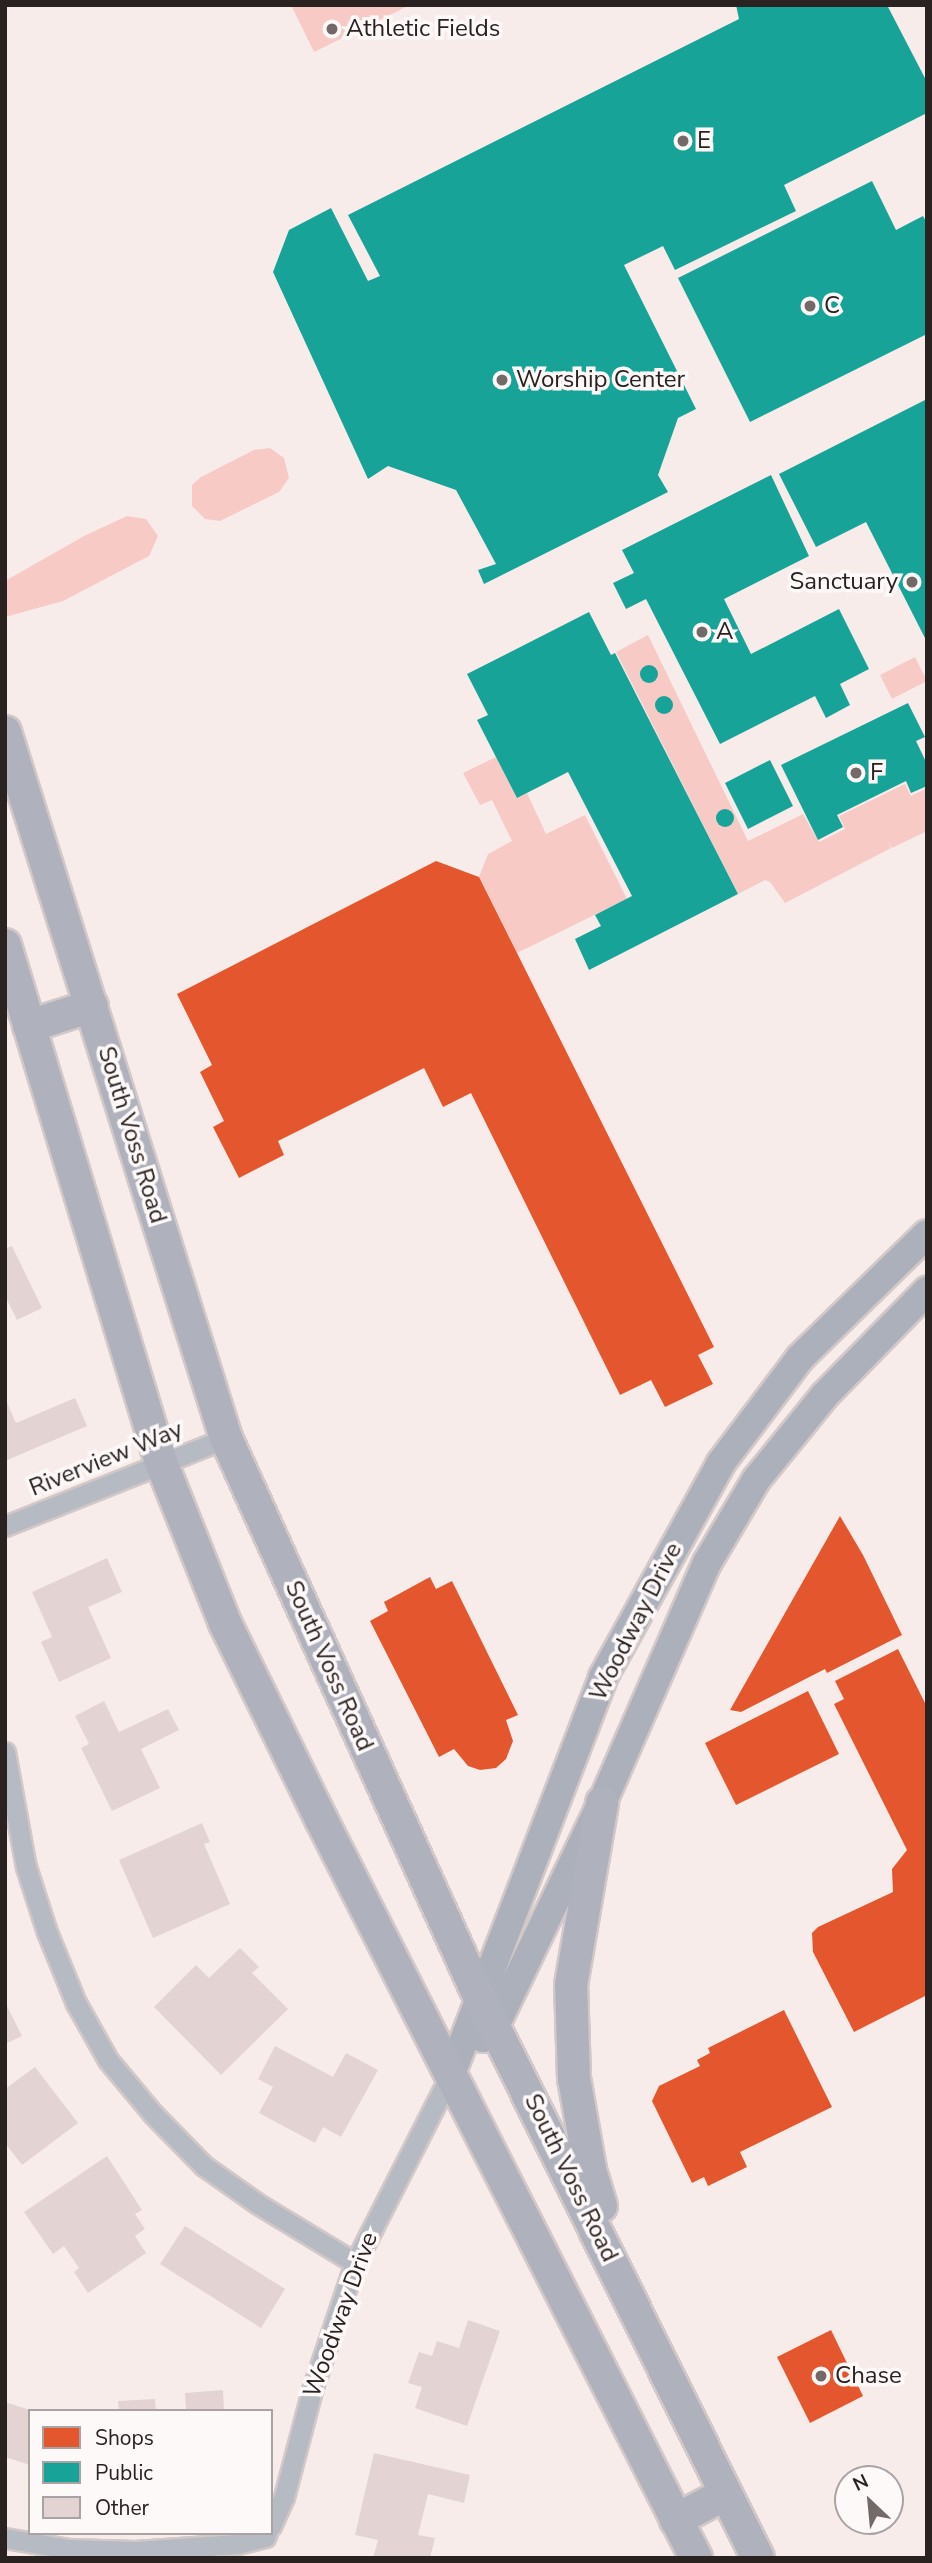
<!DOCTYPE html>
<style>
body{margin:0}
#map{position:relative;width:932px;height:2563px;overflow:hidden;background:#f8eceb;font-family:"Nunito Sans",sans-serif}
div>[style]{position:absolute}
.green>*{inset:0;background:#f7cac6}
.shops>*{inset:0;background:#e4572e}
.public>*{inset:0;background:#17a398}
.round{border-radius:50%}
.building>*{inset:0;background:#e3d4d3}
.roads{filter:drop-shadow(2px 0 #d2c8c7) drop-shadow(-2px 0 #d2c8c7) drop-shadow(0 2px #d2c8c7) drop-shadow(0 -2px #d2c8c7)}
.minor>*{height:19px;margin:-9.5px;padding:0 9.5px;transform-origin:9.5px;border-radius:9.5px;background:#b6bac2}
.secondary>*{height:28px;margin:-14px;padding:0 14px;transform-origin:14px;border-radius:14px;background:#abb0ba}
.primary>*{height:32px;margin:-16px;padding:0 16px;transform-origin:16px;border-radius:16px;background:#afb2bc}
.dots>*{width:19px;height:19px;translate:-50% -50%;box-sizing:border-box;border:4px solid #fef9f9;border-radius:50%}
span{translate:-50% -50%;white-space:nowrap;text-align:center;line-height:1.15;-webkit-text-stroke:7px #fef9f9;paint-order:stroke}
.poi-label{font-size:24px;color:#2a2221}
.left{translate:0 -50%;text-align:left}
.right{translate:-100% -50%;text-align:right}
.street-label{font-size:24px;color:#2a2221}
.frame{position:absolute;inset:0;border:7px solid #2a2221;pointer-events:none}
.legend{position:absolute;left:28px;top:2409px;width:245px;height:126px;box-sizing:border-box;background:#fef9f9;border:2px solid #a9a3a3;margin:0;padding:9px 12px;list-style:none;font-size:21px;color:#2a2221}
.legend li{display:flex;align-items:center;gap:14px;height:35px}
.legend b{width:35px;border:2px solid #a9a3a3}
.north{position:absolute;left:834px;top:2465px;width:70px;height:70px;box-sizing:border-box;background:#fef9f9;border:2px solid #a9a3a3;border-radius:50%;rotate:334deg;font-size:19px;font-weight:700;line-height:28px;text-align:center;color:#2a2221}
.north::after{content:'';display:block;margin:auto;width:24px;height:32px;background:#726968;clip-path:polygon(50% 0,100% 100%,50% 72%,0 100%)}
</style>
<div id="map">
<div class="green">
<div style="clip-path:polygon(291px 5px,410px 5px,314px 52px)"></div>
<div style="clip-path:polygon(270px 448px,284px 458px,289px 478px,279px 492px,220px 521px,205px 519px,192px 506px,192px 485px,201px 477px,254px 450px)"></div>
<div style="clip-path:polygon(127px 516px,146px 519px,158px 536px,149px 556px,63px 601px,5px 617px,5px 581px,84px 536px)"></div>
<div style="clip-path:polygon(648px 635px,748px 841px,803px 814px,819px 842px,845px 829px,839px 816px,905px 784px,911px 796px,927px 788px,927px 831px,892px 848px,887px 840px,891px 848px,785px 903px,770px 882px,765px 880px,738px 894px,616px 652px)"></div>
<div style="clip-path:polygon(915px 657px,927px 681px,892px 699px,880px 675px)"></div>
<div style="clip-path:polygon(496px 757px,517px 798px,527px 793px,546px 834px,585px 815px,627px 899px,517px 953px,479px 877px,488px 854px,512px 841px,492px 800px,480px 805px,463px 773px)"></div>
</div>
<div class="shops">
<div style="clip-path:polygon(436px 861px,479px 877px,714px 1347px,698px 1355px,713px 1384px,665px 1407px,651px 1380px,620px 1395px,471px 1093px,443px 1107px,424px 1068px,278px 1141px,284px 1155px,239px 1178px,213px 1127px,224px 1121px,200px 1072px,212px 1065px,177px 994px)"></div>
<div style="clip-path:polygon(840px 1516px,863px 1555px,902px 1635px,827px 1673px,825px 1669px,741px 1712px,730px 1710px)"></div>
<div style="clip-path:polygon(430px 1577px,436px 1589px,452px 1581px,518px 1715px,506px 1720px,513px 1741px,506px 1759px,496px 1768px,480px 1770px,468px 1766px,454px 1749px,439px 1757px,370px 1621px,388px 1611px,384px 1602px)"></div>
<div style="clip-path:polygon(898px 1649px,927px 1707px,927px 1995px,854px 2032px,813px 1952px,812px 1933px,818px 1927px,893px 1892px,892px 1869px,907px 1850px,834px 1704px,844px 1699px,835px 1681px)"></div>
<div style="clip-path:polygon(808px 1691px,839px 1754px,736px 1805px,705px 1743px)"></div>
<div style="clip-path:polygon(784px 2010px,832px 2107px,740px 2152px,747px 2167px,708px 2186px,704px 2177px,692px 2183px,652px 2101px,659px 2086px,700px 2066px,697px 2060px,710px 2053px,708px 2048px)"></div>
<div style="clip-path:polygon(831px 2330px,863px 2396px,810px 2423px,777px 2357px)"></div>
</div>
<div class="public">
<div style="clip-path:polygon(736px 5px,887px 5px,927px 82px,927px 113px,784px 185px,796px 211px,675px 270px,663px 246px,624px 265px,696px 409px,678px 418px,658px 475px,668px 492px,484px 584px,478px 570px,496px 564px,456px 490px,388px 466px,368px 479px,273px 272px,289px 230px,331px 208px,368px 281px,380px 276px,348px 215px,739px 19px)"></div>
<div style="clip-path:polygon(872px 181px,896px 230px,923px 216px,927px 223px,927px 334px,750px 422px,678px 278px)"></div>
<div style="clip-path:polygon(927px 399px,927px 642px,866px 522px,816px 547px,779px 474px)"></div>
<div style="clip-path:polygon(771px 475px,809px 556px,724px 599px,751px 654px,839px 609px,869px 669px,840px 684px,850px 705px,826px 718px,815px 696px,720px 744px,646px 599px,626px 609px,613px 583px,634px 573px,622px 550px)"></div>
<div style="clip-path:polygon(589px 612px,611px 655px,615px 653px,738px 894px,589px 970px,575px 939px,601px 926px,595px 915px,632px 896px,568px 772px,517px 798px,477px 720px,488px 715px,467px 674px)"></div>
<div class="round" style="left:640px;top:665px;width:18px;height:18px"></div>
<div class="round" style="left:655px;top:696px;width:18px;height:18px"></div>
<div style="clip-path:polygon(908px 703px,925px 737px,916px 741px,927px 764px,927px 786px,911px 793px,906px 781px,837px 815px,843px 827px,818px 840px,781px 765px)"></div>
<div style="clip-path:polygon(770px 760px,793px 806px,748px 829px,725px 783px)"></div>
<div class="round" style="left:716px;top:809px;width:18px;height:18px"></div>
</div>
<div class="building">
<div style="clip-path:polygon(12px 1246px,42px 1308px,17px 1320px,5px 1296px,5px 1249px)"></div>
<div style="clip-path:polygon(5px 1398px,16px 1423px,75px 1398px,87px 1426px,5px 1461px)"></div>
<div style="clip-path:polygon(107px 1558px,122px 1592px,88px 1607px,111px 1658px,59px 1682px,41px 1642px,52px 1637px,32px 1592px)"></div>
<div style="clip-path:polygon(104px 1701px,119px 1732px,168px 1709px,179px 1730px,141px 1749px,160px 1788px,112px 1811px,81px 1748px,89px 1744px,75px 1716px)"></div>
<div style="clip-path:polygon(202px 1823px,210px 1842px,204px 1844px,230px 1904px,153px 1938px,119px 1860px)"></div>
<div style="clip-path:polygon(240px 1948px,259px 1967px,252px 1973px,288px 2009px,221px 2075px,154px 2007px,196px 1965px,209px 1978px)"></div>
<div style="clip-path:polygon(5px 2002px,22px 2036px,5px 2044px)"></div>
<div style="clip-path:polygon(275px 2046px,333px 2077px,346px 2053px,378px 2070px,341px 2137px,323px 2127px,315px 2143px,259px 2113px,273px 2087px,258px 2079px)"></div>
<div style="clip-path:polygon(35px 2067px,78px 2123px,22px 2165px,5px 2143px,5px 2089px)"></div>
<div style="clip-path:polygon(107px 2156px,142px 2210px,135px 2214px,145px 2229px,135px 2236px,146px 2253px,88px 2293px,74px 2272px,79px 2268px,64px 2246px,53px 2254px,24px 2212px)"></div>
<div style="clip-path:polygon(185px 2226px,285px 2289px,261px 2328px,160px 2264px)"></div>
<div style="clip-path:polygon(468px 2320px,500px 2331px,467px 2426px,415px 2408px,422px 2387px,408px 2383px,419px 2352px,432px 2356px,437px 2341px,459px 2348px)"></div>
<div style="clip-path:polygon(223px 2390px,224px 2411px,186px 2411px,185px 2393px)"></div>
<div style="clip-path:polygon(155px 2399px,156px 2411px,119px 2411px,118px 2401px)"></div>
<div style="clip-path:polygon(5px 2402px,30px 2410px,30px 2465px,5px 2457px)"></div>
<div style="clip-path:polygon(374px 2453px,470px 2475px,464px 2503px,428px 2494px,418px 2535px,435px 2538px,430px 2558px,373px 2558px,378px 2540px,355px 2535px)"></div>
</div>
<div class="roads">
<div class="minor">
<div style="left:5px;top:1526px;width:238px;rotate:-21.7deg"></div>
<div style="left:5px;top:1752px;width:117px;rotate:79.7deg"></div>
<div style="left:26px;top:1867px;width:68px;rotate:72.1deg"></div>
<div style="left:47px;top:1932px;width:77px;rotate:67.8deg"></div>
<div style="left:76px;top:2003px;width:65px;rotate:60.7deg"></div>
<div style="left:108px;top:2060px;width:70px;rotate:50.2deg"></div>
<div style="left:153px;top:2114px;width:73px;rotate:45.6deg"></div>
<div style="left:204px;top:2166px;width:66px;rotate:35.1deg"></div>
<div style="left:258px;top:2204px;width:114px;rotate:31.3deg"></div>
<div style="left:271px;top:2526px;width:32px;rotate:-66deg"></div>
<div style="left:284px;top:2497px;width:111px;rotate:-75.3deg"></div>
<div style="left:312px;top:2390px;width:134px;rotate:-71.3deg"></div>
<div style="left:355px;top:2263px;width:212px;rotate:-63.1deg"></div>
<div style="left:5px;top:2538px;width:65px;rotate:9.8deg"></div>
<div style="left:69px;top:2549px;width:66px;rotate:1.7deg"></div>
<div style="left:135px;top:2551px;width:102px;rotate:-3.9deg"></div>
<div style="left:237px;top:2544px;width:29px;rotate:-14deg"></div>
<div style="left:265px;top:2537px;width:4px;rotate:-63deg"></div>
</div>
<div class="secondary">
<div style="left:483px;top:2038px;width:17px;rotate:-45deg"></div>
<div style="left:495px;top:2026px;width:247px;rotate:-64.4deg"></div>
<div style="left:602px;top:1803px;width:262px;rotate:-66.4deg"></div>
<div style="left:707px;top:1563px;width:96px;rotate:-59.4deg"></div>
<div style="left:756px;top:1480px;width:109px;rotate:-50.9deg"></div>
<div style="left:825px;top:1395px;width:146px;rotate:-45.6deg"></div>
<div style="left:451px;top:2074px;width:425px;rotate:-69deg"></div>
<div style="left:603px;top:1677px;width:244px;rotate:-61.1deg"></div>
<div style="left:721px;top:1463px;width:131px;rotate:-53deg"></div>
<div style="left:800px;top:1358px;width:177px;rotate:-44.3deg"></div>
</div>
<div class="primary">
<div style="left:5px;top:732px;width:740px;rotate:72.62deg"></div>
<div style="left:226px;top:1438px;width:613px;rotate:65.61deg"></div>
<div style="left:479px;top:1996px;width:627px;rotate:63.6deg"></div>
<div style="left:5px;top:945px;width:540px;rotate:73.21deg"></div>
<div style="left:161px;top:1462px;width:173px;rotate:68.3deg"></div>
<div style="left:225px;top:1623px;width:218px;rotate:63.9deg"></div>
<div style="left:321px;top:1819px;width:829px;rotate:63.09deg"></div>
<div style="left:29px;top:1026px;width:66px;rotate:-17.6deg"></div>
<div style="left:601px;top:2206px;width:39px;rotate:-107deg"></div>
<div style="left:590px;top:2169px;width:92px;rotate:-100deg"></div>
<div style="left:574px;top:2078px;width:93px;rotate:-91.8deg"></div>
<div style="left:571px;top:1985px;width:185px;rotate:-80.3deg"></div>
<div style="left:676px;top:2520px;width:55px;rotate:-28deg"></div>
</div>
</div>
<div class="dots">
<div style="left:332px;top:29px;background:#726968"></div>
<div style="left:683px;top:141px;background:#726968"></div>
<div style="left:810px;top:306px;background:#726968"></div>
<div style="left:502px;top:380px;background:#726968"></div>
<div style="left:912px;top:582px;background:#726968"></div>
<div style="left:702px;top:632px;background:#726968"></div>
<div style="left:856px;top:773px;background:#726968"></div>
<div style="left:821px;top:2376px;background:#726968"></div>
</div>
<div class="poi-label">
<span class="left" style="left:346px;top:29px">Athletic Fields</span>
<span class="left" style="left:697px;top:141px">E</span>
<span class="left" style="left:824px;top:306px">C</span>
<span class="left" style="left:516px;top:380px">Worship Center</span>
<span class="right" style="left:898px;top:582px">Sanctuary</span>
<span class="left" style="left:716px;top:632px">A</span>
<span class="left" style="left:870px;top:773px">F</span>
<span class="left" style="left:835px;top:2376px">Chase</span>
</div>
<div class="street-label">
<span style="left:132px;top:1135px;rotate:73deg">South Voss Road</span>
<span style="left:106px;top:1459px;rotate:-22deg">Riverview Way</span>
<span style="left:636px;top:1622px;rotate:-63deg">Woodway Drive</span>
<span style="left:329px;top:1666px;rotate:66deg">South Voss Road</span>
<span style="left:571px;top:2178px;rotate:64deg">South Voss Road</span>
<span style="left:341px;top:2315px;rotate:-70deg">Woodway Drive</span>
</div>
<div class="frame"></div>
<ul class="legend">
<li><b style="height:19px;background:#e4572e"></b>Shops</li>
<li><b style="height:19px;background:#17a398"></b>Public</li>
<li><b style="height:19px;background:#e3d4d3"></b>Other</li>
</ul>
<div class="north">N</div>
</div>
